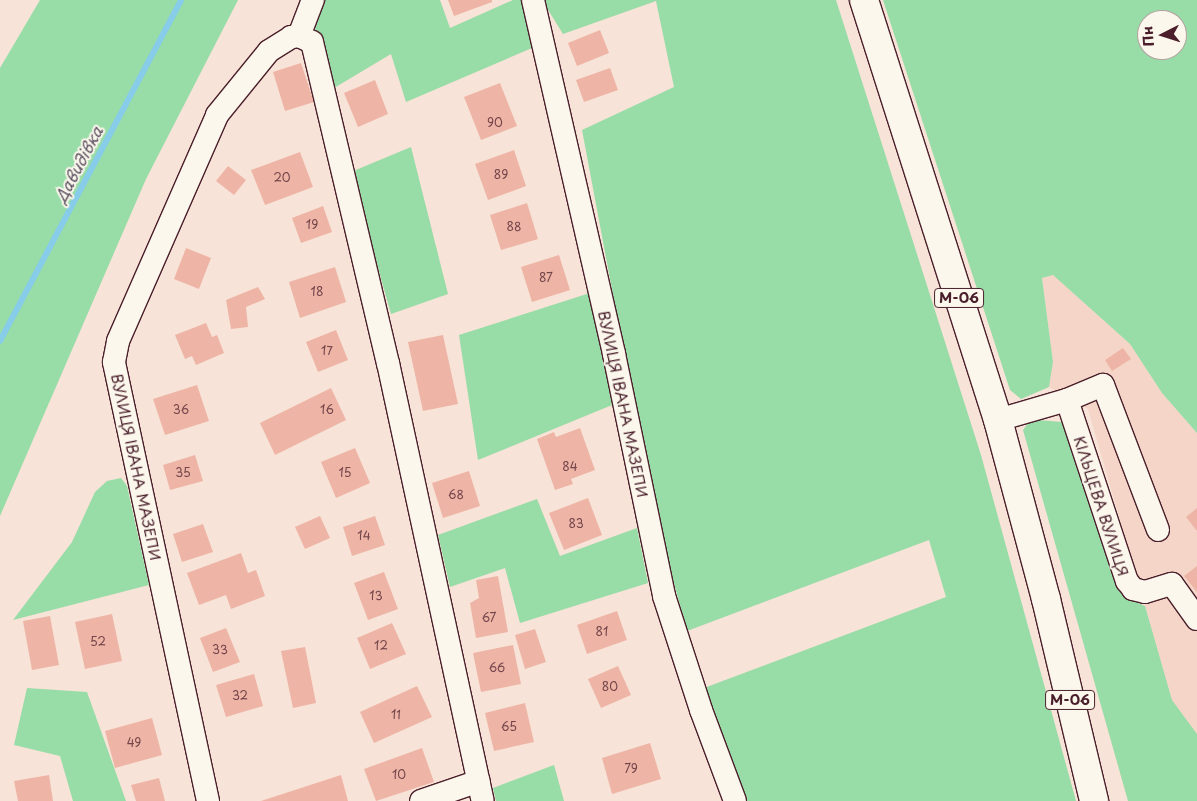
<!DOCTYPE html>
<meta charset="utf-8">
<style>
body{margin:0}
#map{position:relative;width:1197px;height:801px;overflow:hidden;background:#f7e3d7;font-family:"Playpen Sans",sans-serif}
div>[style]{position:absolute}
.built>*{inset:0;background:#f4d5c8}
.green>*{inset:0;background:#98dca7}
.stream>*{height:5.5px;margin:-2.75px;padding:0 2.75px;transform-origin:2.75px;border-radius:2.75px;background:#87cce8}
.building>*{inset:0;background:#eeb5a6}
.roads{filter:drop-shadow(1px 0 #4a1f2b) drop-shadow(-1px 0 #4a1f2b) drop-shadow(0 1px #4a1f2b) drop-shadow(0 -1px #4a1f2b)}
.minor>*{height:22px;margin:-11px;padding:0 11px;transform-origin:11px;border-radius:11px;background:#fbf7ec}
.highway>*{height:28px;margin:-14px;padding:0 14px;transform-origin:14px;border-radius:14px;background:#fbf7ec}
span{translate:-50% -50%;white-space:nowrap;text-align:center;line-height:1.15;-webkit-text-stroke:4px #fbf7ec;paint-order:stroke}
.number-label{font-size:12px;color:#73444a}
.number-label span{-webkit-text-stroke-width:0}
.shield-label span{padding:1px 4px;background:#fbf7ec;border:1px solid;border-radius:4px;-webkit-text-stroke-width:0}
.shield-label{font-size:14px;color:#4a1f2b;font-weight:700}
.street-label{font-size:15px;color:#4a1f2b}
.water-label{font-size:16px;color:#5c5364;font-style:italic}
.north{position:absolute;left:1137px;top:10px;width:50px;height:50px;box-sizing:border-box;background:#fbf7ec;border:1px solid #b4a19f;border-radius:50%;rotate:265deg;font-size:14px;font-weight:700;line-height:20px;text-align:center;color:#4a1f2b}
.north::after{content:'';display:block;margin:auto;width:18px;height:22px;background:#4a1f2b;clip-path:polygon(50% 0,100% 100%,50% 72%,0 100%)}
</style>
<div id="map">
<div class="built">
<div style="clip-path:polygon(1053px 275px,1130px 344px,1162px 393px,1197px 433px,1197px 734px,1172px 700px,1088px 409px,1049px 387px,1053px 362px,1042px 278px)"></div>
</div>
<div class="green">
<div style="clip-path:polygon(40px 0,238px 0,146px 179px,0 516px,0 68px)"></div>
<div style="clip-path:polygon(325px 0,440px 0,450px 28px,513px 0,526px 0,539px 45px,406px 102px,391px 54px,329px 91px,314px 23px)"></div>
<div style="clip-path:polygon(542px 0,836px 0,981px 455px,1076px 801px,743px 801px,704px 688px,946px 597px,929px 540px,687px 631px,653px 507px,582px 130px,674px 87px,656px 1px,563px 34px)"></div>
<div style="clip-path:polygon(evenodd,883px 0,1197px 0,1197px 433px,1162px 393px,1130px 344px,1053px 275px,1042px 278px,1053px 362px,1049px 387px,1021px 399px,1010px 390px,883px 0,1147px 20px,1177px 20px,1177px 50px,1147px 50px,1147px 20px)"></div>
<div style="clip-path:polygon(411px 147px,448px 294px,391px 314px,351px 172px)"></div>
<div style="clip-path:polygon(593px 292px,617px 403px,478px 460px,459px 335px)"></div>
<div style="clip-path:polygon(1038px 420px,1062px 422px,1071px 432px,1128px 598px,1145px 606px,1172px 700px,1197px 734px,1197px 801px,1128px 801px,1023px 430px,1028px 423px)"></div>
<div style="clip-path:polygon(121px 478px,127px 486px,149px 585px,13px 620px,72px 542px,95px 492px,107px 481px)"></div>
<div style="clip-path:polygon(537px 499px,560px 556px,637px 528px,648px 583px,520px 623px,505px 568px,450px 587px,438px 535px)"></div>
<div style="clip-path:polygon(27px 688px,87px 692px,126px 801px,73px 801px,60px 756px,14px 745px)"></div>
<div style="clip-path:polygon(554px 765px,564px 801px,496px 801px,493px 788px)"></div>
</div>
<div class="stream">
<div style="left:0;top:341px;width:386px;rotate:-62deg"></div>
</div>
<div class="building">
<div style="clip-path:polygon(448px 0,492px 0,492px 2px,454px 16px)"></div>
<div style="clip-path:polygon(600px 30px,609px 53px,577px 66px,568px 43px)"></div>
<div style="clip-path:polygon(301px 63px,314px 102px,285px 111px,273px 72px)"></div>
<div style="clip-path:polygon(610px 68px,618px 90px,584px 102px,576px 80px)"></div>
<div style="clip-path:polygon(375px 80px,388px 114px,358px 127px,344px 93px)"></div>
<div style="clip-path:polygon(500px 83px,517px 126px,481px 140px,464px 97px)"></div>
<div style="clip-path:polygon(514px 150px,526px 186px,488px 200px,475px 164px)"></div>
<div style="clip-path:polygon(300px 152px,313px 187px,265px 205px,251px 170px)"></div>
<div style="clip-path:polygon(228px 166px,246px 180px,234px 195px,216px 181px)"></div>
<div style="clip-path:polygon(527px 203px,538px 239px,501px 250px,490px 215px)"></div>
<div style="clip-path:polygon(323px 206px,332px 232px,301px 243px,292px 218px)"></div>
<div style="clip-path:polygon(186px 248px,211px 258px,199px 289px,174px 279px)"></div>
<div style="clip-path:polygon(559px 255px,570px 290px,532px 302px,521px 267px)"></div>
<div style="clip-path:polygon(335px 267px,346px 302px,300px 318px,289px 282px)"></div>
<div style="clip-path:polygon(258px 287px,265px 299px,246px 307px,248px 327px,231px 329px,226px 300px)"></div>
<div style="clip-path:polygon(206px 323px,212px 337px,217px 335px,224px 353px,196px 365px,192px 356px,185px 359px,175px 335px)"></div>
<div style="clip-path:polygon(336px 330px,348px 360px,318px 372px,306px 342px)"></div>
<div style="clip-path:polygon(443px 335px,458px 404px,423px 411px,408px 342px)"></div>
<div style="clip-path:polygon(1123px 348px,1131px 359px,1112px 371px,1105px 360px)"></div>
<div style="clip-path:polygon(197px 385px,209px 421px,165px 435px,153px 399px)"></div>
<div style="clip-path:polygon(331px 388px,346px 420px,275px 455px,260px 423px)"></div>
<div style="clip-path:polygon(580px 428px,595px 470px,571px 479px,573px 484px,555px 490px,537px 439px,554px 432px,556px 437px)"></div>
<div style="clip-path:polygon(355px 448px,370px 483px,336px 498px,321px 462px)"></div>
<div style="clip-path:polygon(195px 455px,203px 481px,170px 490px,163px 465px)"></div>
<div style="clip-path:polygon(469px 471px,480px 506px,443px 518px,432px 483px)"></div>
<div style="clip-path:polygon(588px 498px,602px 535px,564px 550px,549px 513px)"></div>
<div style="clip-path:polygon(1197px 508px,1197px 531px,1186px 517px)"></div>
<div style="clip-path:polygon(320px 516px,330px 538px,305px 549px,295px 527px)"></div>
<div style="clip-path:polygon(375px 516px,385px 545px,352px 556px,343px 527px)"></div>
<div style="clip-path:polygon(203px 524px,213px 552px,182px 562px,173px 534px)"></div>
<div style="clip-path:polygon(241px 553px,248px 573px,256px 570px,265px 596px,231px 609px,226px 595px,199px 605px,187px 573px)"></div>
<div style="clip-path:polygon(1197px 566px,1197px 592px,1184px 576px)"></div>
<div style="clip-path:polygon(384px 572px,398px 609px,368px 620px,354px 583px)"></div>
<div style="clip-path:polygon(498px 576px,508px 632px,476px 638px,470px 603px,479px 598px,476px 580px)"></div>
<div style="clip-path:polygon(617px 611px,627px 640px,587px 654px,577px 625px)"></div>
<div style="clip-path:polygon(112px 614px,122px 661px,85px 669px,75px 622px)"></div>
<div style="clip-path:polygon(50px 616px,59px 665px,32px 670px,23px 621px)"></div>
<div style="clip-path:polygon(392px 623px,406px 654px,370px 669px,357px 638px)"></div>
<div style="clip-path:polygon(226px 628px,240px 662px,213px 672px,200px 638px)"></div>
<div style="clip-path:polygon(535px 629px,546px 662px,525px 669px,515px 635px)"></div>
<div style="clip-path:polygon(513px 645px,521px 684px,481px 692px,473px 653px)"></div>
<div style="clip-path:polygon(305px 647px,316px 703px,293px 708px,281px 651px)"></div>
<div style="clip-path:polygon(618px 666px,631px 695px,601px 708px,588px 679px)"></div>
<div style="clip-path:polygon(254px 674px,263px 706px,226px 717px,216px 685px)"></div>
<div style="clip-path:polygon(417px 686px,432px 717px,374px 743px,360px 712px)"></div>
<div style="clip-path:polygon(525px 703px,534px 742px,494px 751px,485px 713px)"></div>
<div style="clip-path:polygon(152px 718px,162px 755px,115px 768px,105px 731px)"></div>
<div style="clip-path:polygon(650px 743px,661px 779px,612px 794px,602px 758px)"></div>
<div style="clip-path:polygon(422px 748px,434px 782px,376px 801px,364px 769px)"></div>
<div style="clip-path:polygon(49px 775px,53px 801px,18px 801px,14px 781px)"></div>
<div style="clip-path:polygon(341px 775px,348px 801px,261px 801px)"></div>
<div style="clip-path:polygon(159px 778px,165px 801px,136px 801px,131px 785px)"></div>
</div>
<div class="roads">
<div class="minor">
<div style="left:533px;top:0;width:363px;rotate:77.1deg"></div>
<div style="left:614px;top:354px;width:247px;rotate:78.3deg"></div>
<div style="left:664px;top:596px;width:120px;rotate:72deg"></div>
<div style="left:701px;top:710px;width:97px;rotate:69.5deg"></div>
<div style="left:299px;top:36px;width:39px;rotate:-69deg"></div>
<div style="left:1067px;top:400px;width:39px;rotate:-23deg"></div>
<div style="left:1103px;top:385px;width:155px;rotate:69.2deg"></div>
<div style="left:998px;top:420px;width:72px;rotate:-16.2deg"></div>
<div style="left:1067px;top:400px;width:191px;rotate:71.7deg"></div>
<div style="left:1127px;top:581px;width:10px;rotate:53deg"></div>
<div style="left:1133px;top:589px;width:12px;rotate:14deg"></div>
<div style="left:1145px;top:592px;width:28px;rotate:-17deg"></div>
<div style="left:1172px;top:584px;width:43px;rotate:54.5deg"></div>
<div style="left:208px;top:801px;width:449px;rotate:-102.1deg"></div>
<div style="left:114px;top:362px;width:21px;rotate:-79deg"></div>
<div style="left:118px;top:341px;width:247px;rotate:-66.3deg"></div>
<div style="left:217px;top:115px;width:82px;rotate:-50.9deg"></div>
<div style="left:269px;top:51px;width:26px;rotate:-32deg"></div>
<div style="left:291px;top:37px;width:8px;rotate:-7deg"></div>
<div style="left:299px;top:36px;width:14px;rotate:25deg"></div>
<div style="left:312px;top:42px;width:330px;rotate:76.7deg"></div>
<div style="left:388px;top:363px;width:448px;rotate:77.8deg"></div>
<div style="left:421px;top:801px;width:61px;rotate:-19deg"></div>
</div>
<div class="highway">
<div style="left:864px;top:0;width:441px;rotate:72.3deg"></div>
<div style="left:998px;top:420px;width:185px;rotate:75deg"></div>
<div style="left:1046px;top:599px;width:208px;rotate:76.6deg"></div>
</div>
</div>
<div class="number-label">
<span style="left:495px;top:123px">90</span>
<span style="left:501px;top:175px">89</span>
<span style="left:282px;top:178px">20</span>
<span style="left:312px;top:225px">19</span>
<span style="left:514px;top:227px">88</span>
<span style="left:546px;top:278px">87</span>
<span style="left:317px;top:292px">18</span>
<span style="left:327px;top:351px">17</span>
<span style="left:181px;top:410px">36</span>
<span style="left:327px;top:410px">16</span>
<span style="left:570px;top:467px">84</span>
<span style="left:183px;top:473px">35</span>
<span style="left:345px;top:473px">15</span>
<span style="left:456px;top:495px">68</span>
<span style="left:576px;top:524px">83</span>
<span style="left:364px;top:536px">14</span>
<span style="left:376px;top:596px">13</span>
<span style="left:489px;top:618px">67</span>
<span style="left:602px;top:632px">81</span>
<span style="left:98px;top:642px">52</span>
<span style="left:381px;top:646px">12</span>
<span style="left:220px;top:650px">33</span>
<span style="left:497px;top:668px">66</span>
<span style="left:610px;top:687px">80</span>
<span style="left:240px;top:696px">32</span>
<span style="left:396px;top:715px">11</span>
<span style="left:509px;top:727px">65</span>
<span style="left:134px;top:743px">49</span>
<span style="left:631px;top:769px">79</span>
<span style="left:399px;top:775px">10</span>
</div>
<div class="shield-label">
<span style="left:959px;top:298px">М-06</span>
<span style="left:1070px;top:700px">М-06</span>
</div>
<div class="street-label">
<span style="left:624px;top:404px;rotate:78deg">ВУЛИЦЯ ІВАНА МАЗЕПИ</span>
<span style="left:137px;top:467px;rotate:78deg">ВУЛИЦЯ ІВАНА МАЗЕПИ</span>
<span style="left:1102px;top:506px;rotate:72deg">КІЛЬЦЕВА ВУЛИЦЯ</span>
</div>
<div class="water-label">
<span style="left:78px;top:164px;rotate:-62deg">Давидівка</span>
</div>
<div class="north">Пн</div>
</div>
